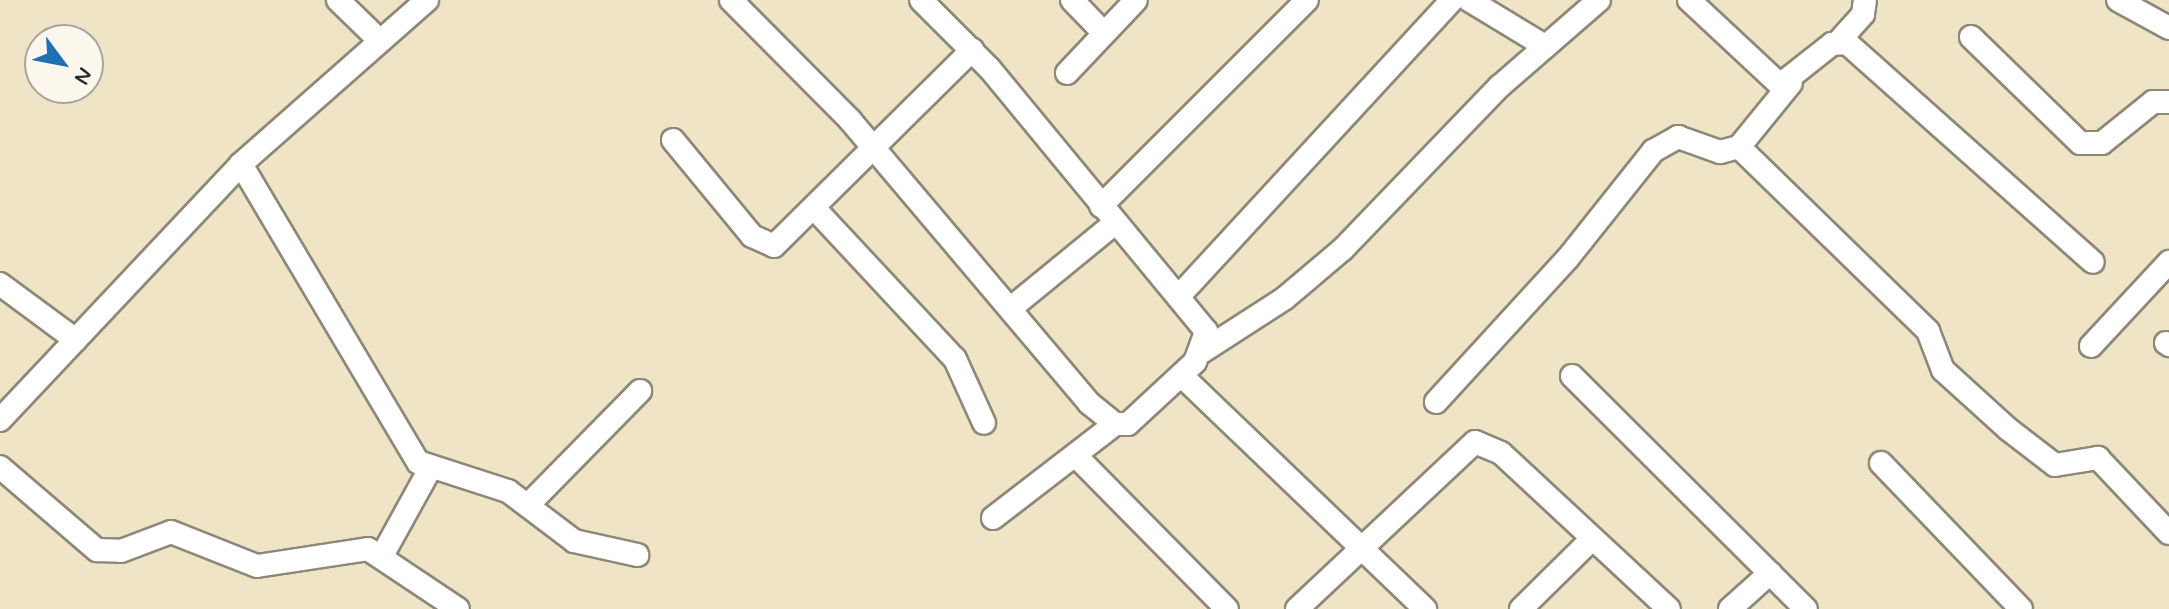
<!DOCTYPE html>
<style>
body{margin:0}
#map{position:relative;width:2169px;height:609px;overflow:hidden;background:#efe4c6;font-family:Mynerve,sans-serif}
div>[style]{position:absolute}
.roads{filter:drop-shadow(2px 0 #8d8878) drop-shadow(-2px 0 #8d8878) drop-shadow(0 2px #8d8878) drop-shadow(0 -2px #8d8878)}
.street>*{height:22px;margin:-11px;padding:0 11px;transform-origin:11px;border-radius:11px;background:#fff}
span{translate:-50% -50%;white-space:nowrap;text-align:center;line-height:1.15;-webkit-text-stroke:8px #fbf7ec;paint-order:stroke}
.north{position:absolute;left:24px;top:24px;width:80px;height:80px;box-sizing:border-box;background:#fbf7ec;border:2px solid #a8a59f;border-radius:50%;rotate:122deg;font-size:22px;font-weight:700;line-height:32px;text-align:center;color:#2b2b2b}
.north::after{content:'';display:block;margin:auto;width:28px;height:36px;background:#1f6fb2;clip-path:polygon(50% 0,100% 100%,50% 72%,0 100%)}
</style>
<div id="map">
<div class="roads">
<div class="street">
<div style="left:338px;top:0;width:57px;rotate:44.3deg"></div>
<div style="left:731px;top:0;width:169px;rotate:45.2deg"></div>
<div style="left:850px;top:120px;width:370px;rotate:49.8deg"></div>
<div style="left:1089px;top:403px;width:33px;rotate:39deg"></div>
<div style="left:1115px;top:424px;width:13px"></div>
<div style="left:1128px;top:424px;width:91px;rotate:-42.8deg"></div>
<div style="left:1195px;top:362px;width:33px;rotate:-70deg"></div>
<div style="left:1206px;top:331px;width:341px;rotate:-129.5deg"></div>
<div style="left:989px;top:68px;width:96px;rotate:-135deg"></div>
<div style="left:1072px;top:0;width:46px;rotate:45.9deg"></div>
<div style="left:1469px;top:0;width:89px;rotate:31.2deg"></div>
<div style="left:1689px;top:0;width:125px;rotate:43deg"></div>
<div style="left:1780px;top:85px;width:66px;rotate:-38.3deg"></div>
<div style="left:1832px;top:44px;width:15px;rotate:-4deg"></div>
<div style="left:1847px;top:43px;width:329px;rotate:41.7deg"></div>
<div style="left:2118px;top:0;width:58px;rotate:28.8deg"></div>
<div style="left:1971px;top:37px;width:152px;rotate:44.2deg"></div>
<div style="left:2080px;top:143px;width:22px"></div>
<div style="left:2102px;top:143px;width:65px;rotate:-38.8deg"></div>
<div style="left:2153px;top:102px;width:16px"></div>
<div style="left:1839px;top:41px;width:36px;rotate:-48deg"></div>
<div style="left:1863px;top:14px;width:14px;rotate:-82deg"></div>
<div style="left:1067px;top:73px;width:100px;rotate:-46.6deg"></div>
<div style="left:673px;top:140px;width:124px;rotate:50.5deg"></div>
<div style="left:752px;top:236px;width:24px;rotate:24deg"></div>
<div style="left:774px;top:246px;width:279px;rotate:-44.7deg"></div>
<div style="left:1739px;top:147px;width:264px;rotate:44.2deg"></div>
<div style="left:1928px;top:331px;width:42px;rotate:69deg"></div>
<div style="left:1943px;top:370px;width:88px;rotate:42.2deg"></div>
<div style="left:2008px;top:429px;width:59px;rotate:37.5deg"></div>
<div style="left:2055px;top:465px;width:44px;rotate:-9.2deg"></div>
<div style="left:2098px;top:458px;width:103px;rotate:46.6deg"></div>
<div style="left:241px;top:164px;width:347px;rotate:59.3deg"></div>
<div style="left:418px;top:462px;width:95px;rotate:17.9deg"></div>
<div style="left:508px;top:491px;width:83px;rotate:37.1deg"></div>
<div style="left:574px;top:541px;width:65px;rotate:12.5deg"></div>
<div style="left:1101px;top:206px;width:291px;rotate:-45deg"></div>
<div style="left:815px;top:209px;width:205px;rotate:47deg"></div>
<div style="left:955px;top:359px;width:70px;rotate:65.6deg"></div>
<div style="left:0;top:284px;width:94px;rotate:36.4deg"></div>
<div style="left:1179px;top:296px;width:403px;rotate:-47.3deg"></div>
<div style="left:1011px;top:308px;width:134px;rotate:-39.3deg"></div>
<div style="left:2166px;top:343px;width:4px;rotate:34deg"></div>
<div style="left:2091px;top:346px;width:115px;rotate:-47.1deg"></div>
<div style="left:1200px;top:353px;width:101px;rotate:-32.9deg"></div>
<div style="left:1285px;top:298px;width:76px;rotate:-40.2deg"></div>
<div style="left:1343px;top:249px;width:226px;rotate:-46.1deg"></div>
<div style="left:1500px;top:86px;width:131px;rotate:-41deg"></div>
<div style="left:1182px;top:376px;width:337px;rotate:43.8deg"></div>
<div style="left:1572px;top:376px;width:330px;rotate:44.9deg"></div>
<div style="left:1436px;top:402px;width:195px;rotate:-47.5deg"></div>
<div style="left:1568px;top:258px;width:137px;rotate:-51.5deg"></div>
<div style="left:1653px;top:151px;width:29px;rotate:-29deg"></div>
<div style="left:1678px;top:137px;width:45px;rotate:19.7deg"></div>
<div style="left:1720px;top:152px;width:20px;rotate:-15deg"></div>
<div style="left:1739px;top:147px;width:82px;rotate:-50.9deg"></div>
<div style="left:0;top:420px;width:352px;rotate:-46.7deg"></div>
<div style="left:241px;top:164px;width:248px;rotate:-41.4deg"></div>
<div style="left:1078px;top:458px;width:212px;rotate:45.4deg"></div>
<div style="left:1881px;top:463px;width:202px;rotate:46.2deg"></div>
<div style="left:0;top:467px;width:128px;rotate:40.6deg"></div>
<div style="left:97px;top:550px;width:24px;rotate:2deg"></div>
<div style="left:121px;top:551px;width:53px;rotate:-20.8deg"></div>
<div style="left:171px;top:532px;width:92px;rotate:21.6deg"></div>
<div style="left:257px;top:566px;width:112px;rotate:-8.7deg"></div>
<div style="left:368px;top:549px;width:108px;rotate:33.7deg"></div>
<div style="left:528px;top:505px;width:160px;rotate:-45.5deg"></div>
<div style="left:993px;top:518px;width:154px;rotate:-37.6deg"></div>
<div style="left:383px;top:554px;width:97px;rotate:-61.1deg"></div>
<div style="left:1297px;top:609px;width:244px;rotate:-43.2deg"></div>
<div style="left:1475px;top:442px;width:28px;rotate:23deg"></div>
<div style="left:1501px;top:453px;width:229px;rotate:42.9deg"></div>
<div style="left:1521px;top:609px;width:98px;rotate:-44.6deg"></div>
<div style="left:1730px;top:609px;width:54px;rotate:-42deg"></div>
</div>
</div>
<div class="north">N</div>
</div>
